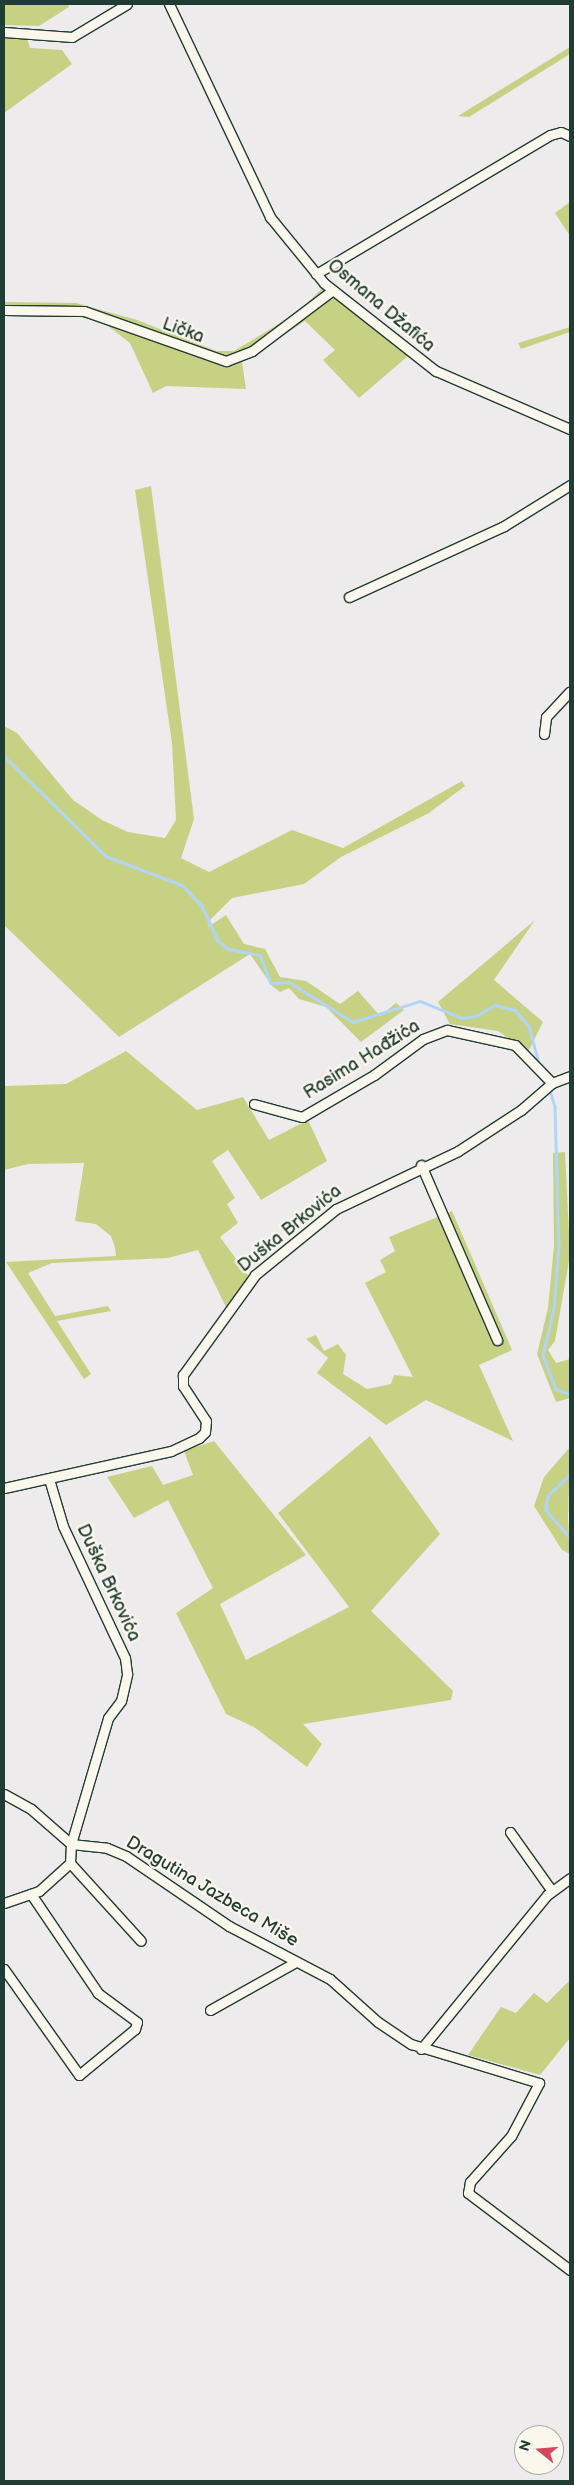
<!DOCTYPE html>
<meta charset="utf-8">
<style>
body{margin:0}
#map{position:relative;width:574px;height:2485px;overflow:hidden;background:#eeebec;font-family:"Balsamiq Sans",sans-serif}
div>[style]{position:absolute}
.green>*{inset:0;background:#c6d184}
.stream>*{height:2.5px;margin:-1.25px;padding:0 1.25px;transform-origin:1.25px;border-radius:1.25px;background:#b0d5f9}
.roads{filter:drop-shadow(1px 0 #1f3d34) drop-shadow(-1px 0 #1f3d34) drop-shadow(0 1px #1f3d34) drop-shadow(0 -1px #1f3d34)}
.minor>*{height:9px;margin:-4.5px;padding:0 4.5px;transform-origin:4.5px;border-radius:4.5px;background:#fbf7ec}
span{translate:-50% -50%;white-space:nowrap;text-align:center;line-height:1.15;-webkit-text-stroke:4.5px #fbf7ec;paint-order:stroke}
.street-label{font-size:18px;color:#1f3d34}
.frame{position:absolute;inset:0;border:5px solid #1f3d34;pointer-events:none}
.north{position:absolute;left:514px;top:2425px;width:50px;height:50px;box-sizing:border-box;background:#fbf7ec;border:1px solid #a3ada2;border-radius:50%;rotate:287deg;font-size:14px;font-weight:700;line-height:20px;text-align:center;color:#1f3d34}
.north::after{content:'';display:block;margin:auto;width:18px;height:22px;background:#d1495b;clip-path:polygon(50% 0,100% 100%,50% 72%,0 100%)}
</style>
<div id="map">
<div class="green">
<div style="clip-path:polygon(4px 4px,68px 4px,69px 7px,39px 26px,4px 25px)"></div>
<div style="clip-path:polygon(4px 35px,26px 35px,30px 48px,62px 50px,72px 64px,4px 113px)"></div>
<div style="clip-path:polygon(570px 47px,570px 54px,469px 117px,458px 116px)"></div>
<div style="clip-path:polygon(570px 202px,570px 236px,555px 213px)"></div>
<div style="clip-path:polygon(328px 282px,415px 350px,359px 398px,323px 360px,335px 350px,305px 321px,242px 362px,246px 389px,166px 386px,153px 393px,130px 343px,103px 322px,75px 316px,4px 316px,4px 302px,76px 303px,137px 320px,216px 351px,234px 351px,300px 311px)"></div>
<div style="clip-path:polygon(570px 327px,570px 332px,521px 349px,518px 343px)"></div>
<div style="clip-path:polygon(151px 486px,194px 819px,181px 858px,209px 872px,292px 830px,343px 848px,462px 781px,465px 786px,429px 813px,341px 857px,304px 884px,232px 898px,211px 919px,208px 927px,226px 915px,244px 944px,265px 949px,280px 977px,306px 981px,340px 1004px,358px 991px,380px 1016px,396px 1003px,404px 1010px,361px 1042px,326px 1007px,299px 999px,289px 988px,280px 992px,272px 986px,250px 954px,119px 1037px,4px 925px,4px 726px,17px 733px,73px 800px,102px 820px,128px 832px,165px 838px,176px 820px,172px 743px,135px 490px)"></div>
<div style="clip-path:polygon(535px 920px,494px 980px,543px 1022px,528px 1052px,498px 1031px,450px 1024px,438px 1002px)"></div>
<div style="clip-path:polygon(126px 1051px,197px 1110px,243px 1097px,269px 1140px,308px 1120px,327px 1161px,261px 1200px,228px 1150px,212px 1161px,235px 1198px,227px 1204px,238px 1223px,220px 1237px,253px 1282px,230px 1315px,198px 1250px,168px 1258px,52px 1263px,28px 1273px,55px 1316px,108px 1306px,111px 1311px,57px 1321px,91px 1374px,84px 1379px,6px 1262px,116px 1256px,115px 1247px,111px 1236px,96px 1224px,75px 1221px,84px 1163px,28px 1164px,4px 1170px,4px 1086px,66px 1084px)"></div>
<div style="clip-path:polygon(565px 1152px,570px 1255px,555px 1341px,548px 1350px,556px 1363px,570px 1359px,570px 1398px,556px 1402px,537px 1354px,548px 1308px,554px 1246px,553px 1153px)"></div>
<div style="clip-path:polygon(452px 1211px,512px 1350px,479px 1365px,513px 1441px,426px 1400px,386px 1425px,317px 1373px,328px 1358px,306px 1339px,316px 1335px,324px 1351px,338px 1344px,346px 1355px,343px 1374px,367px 1389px,391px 1384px,394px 1375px,413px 1377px,365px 1283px,386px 1272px,380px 1260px,395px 1251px,389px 1237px)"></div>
<div style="clip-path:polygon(370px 1436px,440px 1534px,371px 1611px,453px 1691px,451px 1700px,303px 1724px,322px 1744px,307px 1767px,254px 1727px,226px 1714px,176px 1613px,213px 1588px,168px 1500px,134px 1518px,107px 1477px,152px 1466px,163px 1485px,193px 1475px,184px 1451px,214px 1441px,306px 1555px,220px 1604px,246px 1660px,349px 1607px,278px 1513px)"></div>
<div style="clip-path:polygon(570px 1447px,568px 1518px,570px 1554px,562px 1550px,534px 1506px,544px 1477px)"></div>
<div style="clip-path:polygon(570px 1980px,570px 2038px,540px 2075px,468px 2055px,501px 2007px,516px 2013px,534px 1993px,547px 2003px)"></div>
</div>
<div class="stream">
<div style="left:4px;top:756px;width:143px;rotate:44.4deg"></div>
<div style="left:106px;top:856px;width:81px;rotate:20.9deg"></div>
<div style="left:182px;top:885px;width:29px;rotate:46deg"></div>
<div style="left:202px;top:906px;width:38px;rotate:65deg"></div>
<div style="left:218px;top:941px;width:14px;rotate:36deg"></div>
<div style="left:229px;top:949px;width:32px;rotate:11deg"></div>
<div style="left:260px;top:955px;width:30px;rotate:69deg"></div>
<div style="left:271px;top:983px;width:18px;rotate:-3deg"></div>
<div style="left:289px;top:982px;width:75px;rotate:32deg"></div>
<div style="left:353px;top:1022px;width:70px;rotate:-17.4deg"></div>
<div style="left:420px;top:1001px;width:45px;rotate:22deg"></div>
<div style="left:462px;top:1018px;width:14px;rotate:-8deg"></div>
<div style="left:476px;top:1016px;width:22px;rotate:-30deg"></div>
<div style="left:495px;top:1005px;width:21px;rotate:14deg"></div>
<div style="left:515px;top:1010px;width:21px;rotate:49deg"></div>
<div style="left:529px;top:1026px;width:42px;rotate:75deg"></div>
<div style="left:549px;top:1087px;width:21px;rotate:73deg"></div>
<div style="left:555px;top:1107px;width:139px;rotate:88.4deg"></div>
<div style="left:559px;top:1246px;width:63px;rotate:94.5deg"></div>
<div style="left:554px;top:1309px;width:47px;rotate:103.4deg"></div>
<div style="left:543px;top:1355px;width:36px;rotate:69deg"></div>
<div style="left:556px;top:1389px;width:15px;rotate:20deg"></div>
<div style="left:570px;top:1475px;width:30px;rotate:136deg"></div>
<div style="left:548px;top:1496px;width:14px;rotate:98deg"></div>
<div style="left:546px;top:1510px;width:37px;rotate:49deg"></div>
</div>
<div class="roads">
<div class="minor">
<div style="left:169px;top:4px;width:236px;rotate:64.6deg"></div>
<div style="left:270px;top:217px;width:85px;rotate:50.7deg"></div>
<div style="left:324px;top:283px;width:142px;rotate:38.2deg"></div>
<div style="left:436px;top:371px;width:146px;rotate:23.4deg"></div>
<div style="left:4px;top:32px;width:68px;rotate:4.2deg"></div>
<div style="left:72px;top:37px;width:64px;rotate:-31deg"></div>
<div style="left:316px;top:274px;width:272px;rotate:-30.7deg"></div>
<div style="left:550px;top:135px;width:11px;rotate:-15deg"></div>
<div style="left:561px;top:132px;width:10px;rotate:24deg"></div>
<div style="left:4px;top:310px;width:80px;rotate:0.7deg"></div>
<div style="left:84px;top:311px;width:151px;rotate:19.4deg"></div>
<div style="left:226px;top:361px;width:28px;rotate:-21deg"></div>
<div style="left:252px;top:351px;width:101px;rotate:-37deg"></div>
<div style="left:349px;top:597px;width:170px;rotate:-24.6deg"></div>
<div style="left:504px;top:526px;width:78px;rotate:-31.8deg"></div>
<div style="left:544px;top:734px;width:17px;rotate:-83deg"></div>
<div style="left:546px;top:717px;width:35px;rotate:-47deg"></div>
<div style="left:254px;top:1104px;width:50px;rotate:15.2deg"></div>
<div style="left:302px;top:1117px;width:83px;rotate:-30.3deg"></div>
<div style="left:374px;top:1075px;width:61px;rotate:-36.3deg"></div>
<div style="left:423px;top:1039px;width:26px;rotate:-21deg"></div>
<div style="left:447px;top:1030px;width:70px;rotate:12.4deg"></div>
<div style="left:515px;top:1045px;width:53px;rotate:45.8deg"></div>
<div style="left:421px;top:1165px;width:191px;rotate:66.5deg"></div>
<div style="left:4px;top:1488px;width:171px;rotate:-12.5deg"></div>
<div style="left:171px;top:1451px;width:31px;rotate:-25deg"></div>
<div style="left:199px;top:1438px;width:8px;rotate:-45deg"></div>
<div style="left:205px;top:1432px;width:11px;rotate:-85deg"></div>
<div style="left:206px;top:1421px;width:42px;rotate:-123.3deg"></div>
<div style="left:183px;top:1386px;width:11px;rotate:-90deg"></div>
<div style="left:183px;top:1375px;width:123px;rotate:-54.2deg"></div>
<div style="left:255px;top:1275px;width:104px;rotate:-39.2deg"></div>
<div style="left:336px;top:1209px;width:135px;rotate:-25.4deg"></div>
<div style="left:458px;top:1151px;width:75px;rotate:-33.1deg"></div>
<div style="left:521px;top:1110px;width:41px;rotate:-41.1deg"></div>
<div style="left:552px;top:1083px;width:19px;rotate:-21deg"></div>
<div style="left:4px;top:1794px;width:31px;rotate:29deg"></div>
<div style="left:31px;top:1809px;width:53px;rotate:41.2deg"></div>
<div style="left:71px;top:1844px;width:36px;rotate:6deg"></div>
<div style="left:107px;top:1848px;width:21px;rotate:23deg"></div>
<div style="left:126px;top:1856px;width:125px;rotate:34.2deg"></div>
<div style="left:229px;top:1926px;width:114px;rotate:27.7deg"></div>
<div style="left:330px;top:1979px;width:64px;rotate:41.9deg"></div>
<div style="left:378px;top:2022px;width:40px;rotate:34deg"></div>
<div style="left:411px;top:2044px;width:134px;rotate:16.9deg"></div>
<div style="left:539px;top:2083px;width:60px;rotate:117.8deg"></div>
<div style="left:511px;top:2136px;width:62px;rotate:131.7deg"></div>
<div style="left:470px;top:2182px;width:11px;rotate:100deg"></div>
<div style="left:468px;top:2193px;width:128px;rotate:37deg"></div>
<div style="left:510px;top:1832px;width:72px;rotate:54.6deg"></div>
<div style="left:70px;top:1863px;width:105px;rotate:47.7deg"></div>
<div style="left:4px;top:1903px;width:37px;rotate:-19deg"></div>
<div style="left:39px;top:1891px;width:42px;rotate:-42.1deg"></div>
<div style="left:70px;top:1863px;width:19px;rotate:-87deg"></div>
<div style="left:71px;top:1844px;width:131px;rotate:-73.6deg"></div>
<div style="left:108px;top:1718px;width:21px;rotate:-53deg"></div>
<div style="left:121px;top:1701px;width:28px;rotate:-77deg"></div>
<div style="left:127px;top:1674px;width:16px;rotate:-97deg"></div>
<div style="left:125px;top:1658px;width:146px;rotate:-115.2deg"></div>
<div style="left:63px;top:1526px;width:49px;rotate:-106.6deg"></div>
<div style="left:4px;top:1969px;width:130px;rotate:54.7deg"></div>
<div style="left:79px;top:2075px;width:72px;rotate:-39.4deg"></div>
<div style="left:135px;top:2029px;width:7px;rotate:-74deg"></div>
<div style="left:137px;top:2022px;width:49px;rotate:-143.4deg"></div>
<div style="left:98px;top:1993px;width:120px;rotate:-124.1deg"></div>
<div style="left:210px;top:2010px;width:98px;rotate:-29.2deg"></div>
<div style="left:421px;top:2049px;width:199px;rotate:-50.7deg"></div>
<div style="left:547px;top:1895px;width:29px;rotate:-36deg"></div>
</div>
</div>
<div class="street-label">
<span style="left:381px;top:306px;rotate:40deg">Osmana Džafića</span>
<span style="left:183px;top:331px;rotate:20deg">Lička</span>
<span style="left:362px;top:1060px;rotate:-32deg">Rasima Hađžića</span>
<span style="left:290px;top:1229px;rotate:-39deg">Duška Brkovića</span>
<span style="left:108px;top:1583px;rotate:65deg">Duška Brkovića</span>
<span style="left:212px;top:1892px;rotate:31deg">Dragutina Jazbeca Miše</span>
</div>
<div class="frame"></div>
<div class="north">N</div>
</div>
